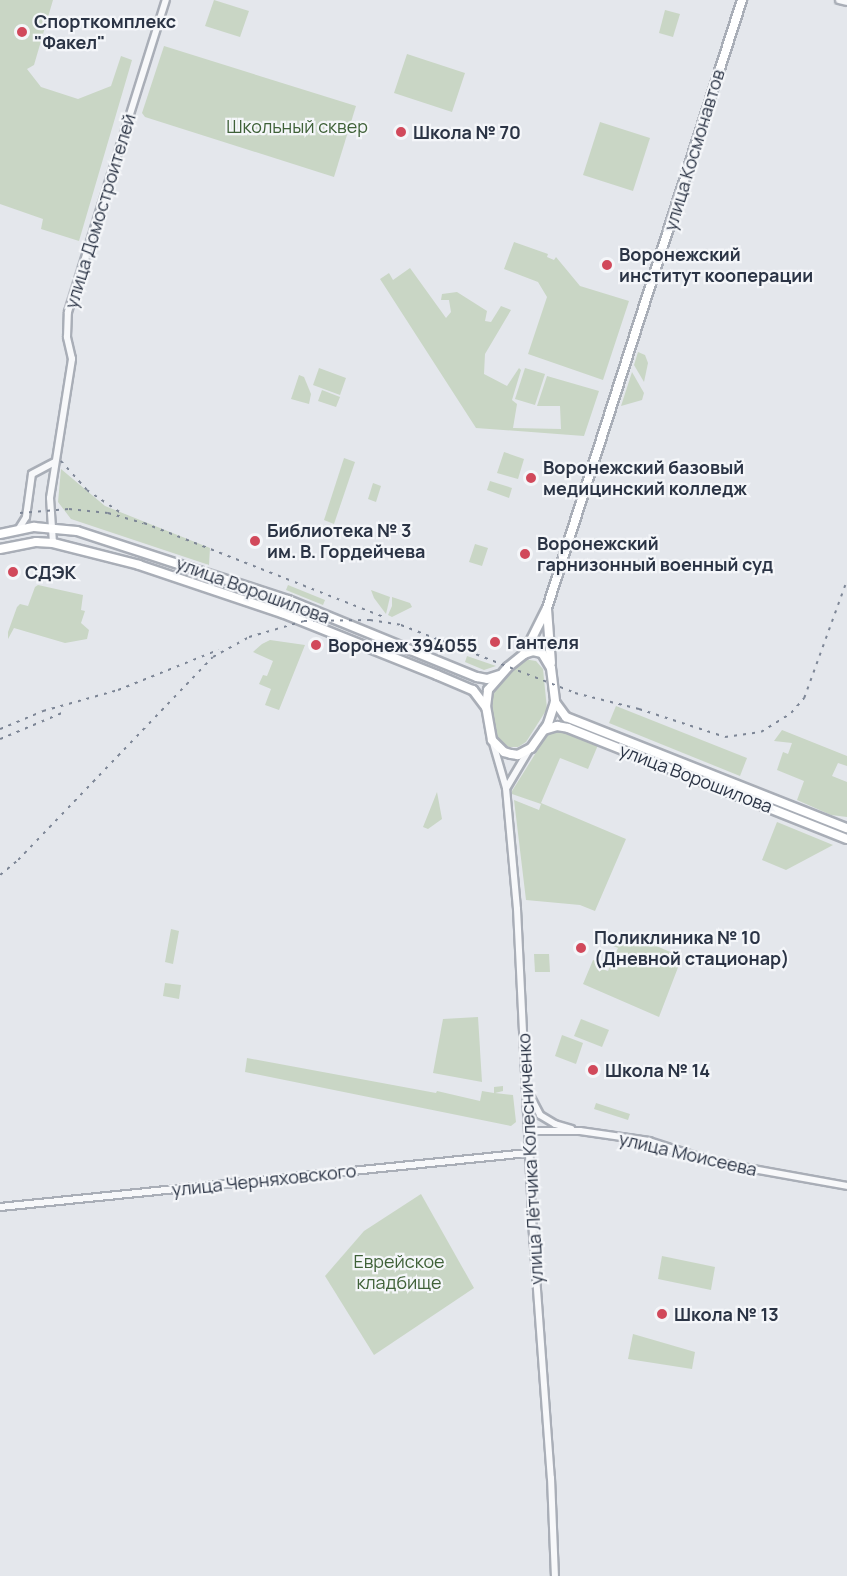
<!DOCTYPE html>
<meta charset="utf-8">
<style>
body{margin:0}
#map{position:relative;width:847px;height:1576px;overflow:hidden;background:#e4e7ec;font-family:Manrope,sans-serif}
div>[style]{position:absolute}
.green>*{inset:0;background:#c9d6c5}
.roads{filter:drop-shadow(2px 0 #a9aeb7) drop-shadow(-2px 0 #a9aeb7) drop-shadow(0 2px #a9aeb7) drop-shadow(0 -2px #a9aeb7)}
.minor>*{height:6px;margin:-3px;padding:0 3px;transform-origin:3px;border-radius:3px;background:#f7f8fa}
.major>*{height:8px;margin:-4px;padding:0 4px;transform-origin:4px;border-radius:4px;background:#fff}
.rail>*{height:1.5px;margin-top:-0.75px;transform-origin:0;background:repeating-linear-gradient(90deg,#7d8696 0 3px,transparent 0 9px)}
.dots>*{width:16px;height:16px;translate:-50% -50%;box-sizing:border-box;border:3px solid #f4f6f9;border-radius:50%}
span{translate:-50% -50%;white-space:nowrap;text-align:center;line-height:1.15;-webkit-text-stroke:4.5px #f4f6f9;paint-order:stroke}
.poi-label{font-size:18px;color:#2b3445;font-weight:700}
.left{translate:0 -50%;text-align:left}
.park-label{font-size:18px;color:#3f6138}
.street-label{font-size:18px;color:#2b3445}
</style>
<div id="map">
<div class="green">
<div style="clip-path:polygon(0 0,53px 0,34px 65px,27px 69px,41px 87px,78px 99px,111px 86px,121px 56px,132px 60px,79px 241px,41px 229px,43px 219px,0 204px)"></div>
<div style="clip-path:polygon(214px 0,249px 11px,240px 37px,205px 26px)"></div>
<div style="clip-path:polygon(665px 10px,680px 14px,673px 37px,659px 33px)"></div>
<div style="clip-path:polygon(164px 46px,356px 106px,334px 177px,145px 117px,142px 113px)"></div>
<div style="clip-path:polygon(407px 54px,465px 73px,452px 112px,394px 93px)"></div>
<div style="clip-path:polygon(600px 122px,650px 138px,633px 191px,583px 175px)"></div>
<div style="clip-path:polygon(514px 242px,548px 254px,547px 257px,554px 260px,556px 257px,580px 286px,629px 301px,603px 380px,528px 354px,547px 297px,538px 282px,504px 269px)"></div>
<div style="clip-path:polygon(410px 268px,446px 318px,451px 312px,449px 300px,441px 300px,442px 294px,457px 292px,487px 311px,485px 321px,491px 322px,501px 306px,511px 310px,485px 354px,484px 374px,507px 386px,519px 368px,521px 370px,512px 400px,517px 404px,513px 428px,561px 429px,560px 406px,537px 406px,547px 376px,599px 391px,584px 436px,476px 428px,380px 279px,389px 273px,393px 280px)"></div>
<div style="clip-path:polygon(638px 352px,645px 355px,648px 363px,644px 382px,634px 365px)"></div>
<div style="clip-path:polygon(319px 368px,346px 378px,340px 395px,313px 385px)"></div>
<div style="clip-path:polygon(525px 368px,545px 374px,535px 405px,515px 399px)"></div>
<div style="clip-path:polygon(632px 372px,644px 393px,642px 400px,621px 406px)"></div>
<div style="clip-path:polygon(299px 375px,304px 377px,311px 394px,309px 404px,291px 399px)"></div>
<div style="clip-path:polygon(322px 390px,340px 397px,336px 407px,318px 401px)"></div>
<div style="clip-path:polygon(504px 452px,524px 459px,518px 479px,497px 473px)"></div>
<div style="clip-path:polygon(344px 458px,355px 462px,334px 524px,324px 520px)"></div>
<div style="clip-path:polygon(61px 469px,105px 506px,210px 548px,209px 565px,71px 519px,58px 502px)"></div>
<div style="clip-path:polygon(490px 481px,512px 488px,509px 498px,487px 490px)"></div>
<div style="clip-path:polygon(373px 483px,381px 486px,376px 502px,368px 499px)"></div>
<div style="clip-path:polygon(475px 544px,488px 548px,482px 566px,469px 562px)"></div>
<div style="clip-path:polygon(38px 585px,83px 595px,81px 610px,85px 611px,81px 623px,89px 630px,87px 639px,65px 643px,14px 628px,8px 639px,8px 632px,17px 607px,20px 604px,28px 606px,35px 587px)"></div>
<div style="clip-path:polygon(288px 585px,325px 600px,323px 605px,286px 590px)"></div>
<div style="clip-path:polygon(371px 590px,390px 597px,386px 614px,374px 598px)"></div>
<div style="clip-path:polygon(392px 597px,410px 603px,412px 607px,392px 617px,388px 615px,392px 606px)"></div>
<div style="clip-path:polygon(270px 640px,305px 645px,279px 710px,265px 705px,271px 689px,259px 684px,263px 675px,267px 676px,273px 661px,253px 652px,262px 644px)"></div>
<div style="clip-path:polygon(467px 656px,496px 666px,484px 670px,465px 662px)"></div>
<div style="clip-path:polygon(524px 659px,536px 661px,543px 669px,547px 709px,526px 742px,518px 747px,509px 747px,498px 740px,495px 733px,491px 708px,492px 694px,495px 685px)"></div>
<div style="clip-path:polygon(616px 706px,747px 758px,740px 776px,609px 723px)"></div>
<div style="clip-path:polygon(560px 730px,598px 745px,588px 769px,560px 758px,541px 803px,626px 839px,595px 911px,580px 905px,526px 900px,514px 800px,539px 810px,541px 804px,512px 794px,512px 791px,547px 735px)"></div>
<div style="clip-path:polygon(782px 730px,847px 756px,847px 766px,838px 763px,832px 776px,847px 782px,847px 817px,831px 815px,797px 800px,804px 781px,777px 770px,783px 752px,788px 754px,792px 743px,774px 741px)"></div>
<div style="clip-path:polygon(437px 792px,442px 819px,428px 829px,423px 827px)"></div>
<div style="clip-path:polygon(777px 822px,833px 845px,786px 870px,762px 860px)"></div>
<div style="clip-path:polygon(171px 929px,179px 931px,173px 964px,165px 962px)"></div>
<div style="clip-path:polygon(626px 933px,682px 957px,659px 1017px,583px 984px,593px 960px,604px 964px,602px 969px,608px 971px,618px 948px,611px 945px,615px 935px,624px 938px)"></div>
<div style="clip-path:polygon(534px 954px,549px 954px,550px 972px,535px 972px)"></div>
<div style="clip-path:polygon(165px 983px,181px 985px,179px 999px,163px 996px)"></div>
<div style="clip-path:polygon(478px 1017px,482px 1082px,433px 1073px,443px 1019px)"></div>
<div style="clip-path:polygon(581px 1019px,609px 1030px,602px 1047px,574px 1036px)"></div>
<div style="clip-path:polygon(562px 1035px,583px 1043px,576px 1064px,555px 1056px)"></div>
<div style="clip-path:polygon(247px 1058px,436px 1093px,437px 1091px,480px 1101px,482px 1091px,494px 1093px,494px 1087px,503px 1086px,503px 1091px,495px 1093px,513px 1095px,516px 1122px,511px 1126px,245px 1072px)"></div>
<div style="clip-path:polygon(596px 1103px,630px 1114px,628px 1120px,594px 1109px)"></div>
<div style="clip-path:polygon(421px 1194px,474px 1288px,374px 1355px,325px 1276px,364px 1231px)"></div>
<div style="clip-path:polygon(662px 1256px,715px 1267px,711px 1290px,658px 1279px)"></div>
<div style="clip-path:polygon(633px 1334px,695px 1352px,692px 1369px,628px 1359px)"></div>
</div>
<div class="roads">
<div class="minor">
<div style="left:839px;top:0;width:8px;rotate:14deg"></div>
<div style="left:18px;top:530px;width:15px;rotate:-58deg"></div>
<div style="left:26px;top:517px;width:43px;rotate:-82.1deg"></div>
<div style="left:32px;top:474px;width:26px;rotate:-28deg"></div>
<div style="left:53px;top:543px;width:45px;rotate:-93.8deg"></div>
<div style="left:50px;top:498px;width:141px;rotate:-81deg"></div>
<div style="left:72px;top:359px;width:23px;rotate:-103deg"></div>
<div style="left:67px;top:337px;width:25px;rotate:-88deg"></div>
<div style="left:68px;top:312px;width:327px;rotate:-72.6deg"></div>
<div style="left:493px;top:743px;width:47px;rotate:73.9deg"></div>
<div style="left:506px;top:788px;width:121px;rotate:84.8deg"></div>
<div style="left:517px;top:909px;width:326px;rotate:87.2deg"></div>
<div style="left:533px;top:1235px;width:244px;rotate:85.8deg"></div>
<div style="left:551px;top:1478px;width:98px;rotate:87.7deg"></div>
<div style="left:507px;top:787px;width:43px;rotate:-59.3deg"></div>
<div style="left:529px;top:1094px;width:24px;rotate:62deg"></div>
<div style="left:540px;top:1115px;width:17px;rotate:31deg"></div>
<div style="left:555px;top:1124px;width:17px;rotate:17deg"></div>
<div style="left:528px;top:1131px;width:52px"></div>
<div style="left:580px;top:1131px;width:70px;rotate:8.2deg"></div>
<div style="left:649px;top:1141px;width:68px;rotate:17.9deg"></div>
<div style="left:714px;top:1162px;width:135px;rotate:10.2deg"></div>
<div style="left:0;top:1207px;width:531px;rotate:-5.84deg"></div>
</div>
<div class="major">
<div style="left:0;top:534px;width:35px;rotate:-12deg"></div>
<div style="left:34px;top:527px;width:43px;rotate:5.3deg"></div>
<div style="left:77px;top:531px;width:222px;rotate:18.1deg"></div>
<div style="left:288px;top:600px;width:204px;rotate:22.2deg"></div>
<div style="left:477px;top:677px;width:10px;rotate:11deg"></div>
<div style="left:487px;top:679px;width:13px;rotate:-18deg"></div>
<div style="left:0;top:549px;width:37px;rotate:-11deg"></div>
<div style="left:36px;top:542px;width:17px;rotate:3deg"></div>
<div style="left:53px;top:543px;width:89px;rotate:14.3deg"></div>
<div style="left:139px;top:565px;width:151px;rotate:18.6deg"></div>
<div style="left:282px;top:613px;width:167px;rotate:21.8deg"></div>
<div style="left:437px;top:675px;width:39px;rotate:23deg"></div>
<div style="left:473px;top:690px;width:21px;rotate:53deg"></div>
<div style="left:547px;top:609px;width:54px;rotate:85.8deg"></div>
<div style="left:533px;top:651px;width:9px;rotate:13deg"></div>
<div style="left:542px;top:653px;width:17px;rotate:59deg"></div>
<div style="left:551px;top:668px;width:34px;rotate:83deg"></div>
<div style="left:555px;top:702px;width:23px;rotate:108deg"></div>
<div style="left:548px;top:724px;width:29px;rotate:125deg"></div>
<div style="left:531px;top:748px;width:15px;rotate:152deg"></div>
<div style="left:518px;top:755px;width:7px;rotate:-172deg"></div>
<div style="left:511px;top:754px;width:7px;rotate:-164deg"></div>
<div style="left:504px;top:752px;width:17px;rotate:-135deg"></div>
<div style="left:492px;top:740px;width:34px;rotate:-100deg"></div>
<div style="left:486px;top:707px;width:17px;rotate:-83deg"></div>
<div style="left:488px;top:690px;width:30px;rotate:-49deg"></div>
<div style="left:508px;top:667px;width:21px;rotate:-39deg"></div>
<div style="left:524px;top:654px;width:9px;rotate:-18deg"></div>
<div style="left:524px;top:654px;width:51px;rotate:-63.4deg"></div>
<div style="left:547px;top:608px;width:639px;rotate:-72.22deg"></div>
<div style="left:555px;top:702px;width:19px;rotate:54deg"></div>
<div style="left:566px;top:717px;width:302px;rotate:21.6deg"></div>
<div style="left:544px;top:730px;width:14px;rotate:-17deg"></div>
<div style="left:557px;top:726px;width:11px;rotate:10deg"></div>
<div style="left:568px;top:728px;width:300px;rotate:21.7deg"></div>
</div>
</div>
<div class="rail">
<div style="left:61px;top:461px;width:39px;rotate:48deg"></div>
<div style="left:87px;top:490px;width:40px;rotate:34deg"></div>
<div style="left:20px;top:513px;width:49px;rotate:-4.7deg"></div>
<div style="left:69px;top:509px;width:39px;rotate:6deg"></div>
<div style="left:108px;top:513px;width:37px;rotate:16deg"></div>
<div style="left:144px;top:523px;width:258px;rotate:21.4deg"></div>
<div style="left:0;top:729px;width:47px;rotate:-22.7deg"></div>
<div style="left:43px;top:711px;width:78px;rotate:-15.6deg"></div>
<div style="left:118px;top:690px;width:108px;rotate:-21.8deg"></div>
<div style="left:0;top:739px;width:67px;rotate:-22.8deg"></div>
<div style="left:0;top:875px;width:23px;rotate:-40deg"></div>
<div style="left:18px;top:860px;width:281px;rotate:-46.2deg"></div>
<div style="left:213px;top:657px;width:41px;rotate:-29.1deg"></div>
<div style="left:249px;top:637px;width:57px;rotate:-16.2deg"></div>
<div style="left:304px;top:621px;width:66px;rotate:-0.9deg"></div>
<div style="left:370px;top:620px;width:31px;rotate:9deg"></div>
<div style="left:401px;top:625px;width:187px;rotate:21.3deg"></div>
<div style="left:575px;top:693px;width:66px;rotate:14deg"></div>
<div style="left:639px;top:709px;width:90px;rotate:18deg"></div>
<div style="left:725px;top:737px;width:36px;rotate:-8deg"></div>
<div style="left:761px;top:732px;width:36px;rotate:-32deg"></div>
<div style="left:791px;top:713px;width:20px;rotate:-49deg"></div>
<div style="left:804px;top:698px;width:126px;rotate:-70deg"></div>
</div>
<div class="dots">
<div style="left:22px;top:32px;background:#d1495b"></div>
<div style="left:401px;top:132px;background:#d1495b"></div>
<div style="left:607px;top:265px;background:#d1495b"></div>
<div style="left:531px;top:478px;background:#d1495b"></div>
<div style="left:255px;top:541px;background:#d1495b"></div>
<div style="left:525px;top:554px;background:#d1495b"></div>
<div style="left:13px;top:572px;background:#d1495b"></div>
<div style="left:495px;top:642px;background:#d1495b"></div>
<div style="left:316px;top:645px;background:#d1495b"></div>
<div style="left:581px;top:948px;background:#d1495b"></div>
<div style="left:593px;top:1070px;background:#d1495b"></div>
<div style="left:662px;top:1314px;background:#d1495b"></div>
</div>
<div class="poi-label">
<span class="left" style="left:34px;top:32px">Спорткомплекс<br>"Факел"</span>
<span class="left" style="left:413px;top:132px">Школа № 70</span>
<span class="left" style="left:619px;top:265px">Воронежский<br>институт кооперации</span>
<span class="left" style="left:543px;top:478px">Воронежский базовый<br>медицинский колледж</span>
<span class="left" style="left:267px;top:541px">Библиотека № 3<br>им. В. Гордейчева</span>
<span class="left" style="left:537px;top:554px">Воронежский<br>гарнизонный военный суд</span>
<span class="left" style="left:25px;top:572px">СДЭК</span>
<span class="left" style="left:507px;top:642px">Гантеля</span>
<span class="left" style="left:328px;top:645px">Воронеж 394055</span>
<span class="left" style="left:594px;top:948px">Поликлиника № 10<br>(Дневной стационар)</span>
<span class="left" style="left:605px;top:1070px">Школа № 14</span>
<span class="left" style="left:674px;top:1314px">Школа № 13</span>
</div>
<div class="park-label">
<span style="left:297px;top:126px">Школьный сквер</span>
<span style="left:399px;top:1272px">Еврейское<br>кладбище</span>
</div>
<div class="street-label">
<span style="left:694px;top:150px;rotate:-73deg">улица Космонавтов</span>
<span style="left:100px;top:211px;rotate:-73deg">улица Домостроителей</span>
<span style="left:253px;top:590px;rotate:20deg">улица Ворошилова</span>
<span style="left:696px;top:778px;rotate:21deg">улица Ворошилова</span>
<span style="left:688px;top:1154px;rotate:13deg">улица Моисеева</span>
<span style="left:530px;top:1159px;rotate:-93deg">улица Лётчика Колесниченко</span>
<span style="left:264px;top:1180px;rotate:-6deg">улица Черняховского</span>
</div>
</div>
